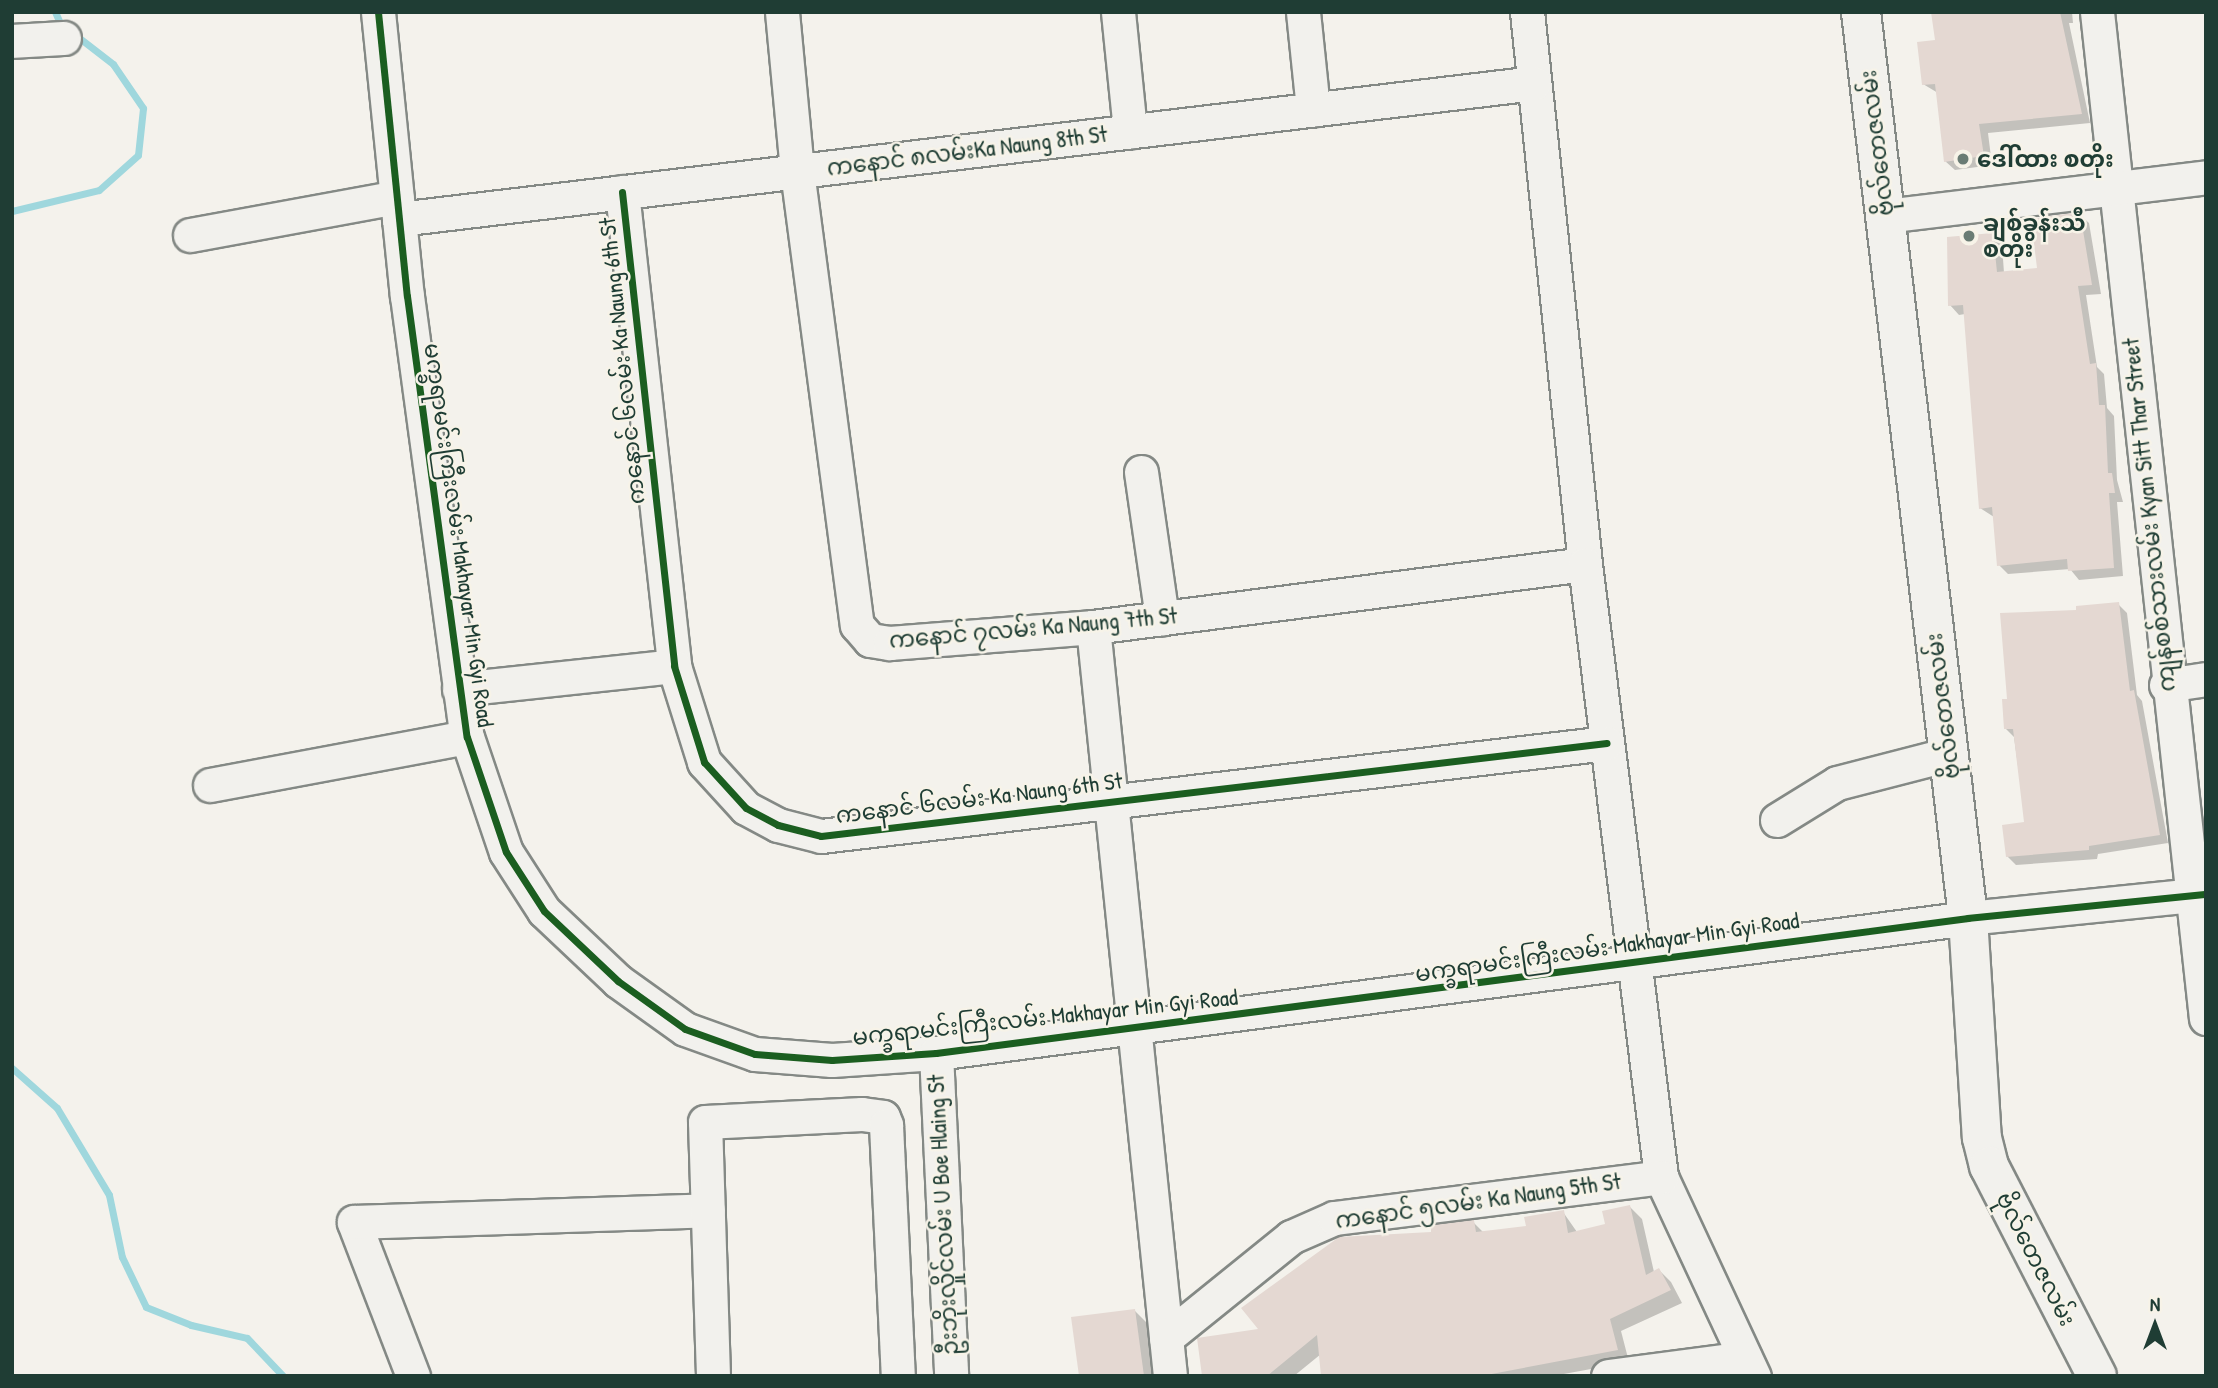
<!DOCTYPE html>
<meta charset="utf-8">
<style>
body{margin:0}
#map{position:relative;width:2218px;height:1388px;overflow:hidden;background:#f4f2ec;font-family:"Patrick Hand","Noto Sans Myanmar",sans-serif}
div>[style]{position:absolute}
.shadow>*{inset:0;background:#0003}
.stream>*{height:7px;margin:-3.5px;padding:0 3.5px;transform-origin:3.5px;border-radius:3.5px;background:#9fd7dd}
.building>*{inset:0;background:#e4d8d2}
.roads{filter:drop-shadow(2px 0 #848985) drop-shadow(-2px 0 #848985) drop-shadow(0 2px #848985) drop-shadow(0 -2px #848985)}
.minor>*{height:33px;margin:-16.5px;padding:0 16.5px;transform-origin:16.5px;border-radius:16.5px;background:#f2f1ed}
.major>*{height:38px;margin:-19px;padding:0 19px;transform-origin:19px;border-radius:19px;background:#f2f1ed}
.cycleway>*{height:7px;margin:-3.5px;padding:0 3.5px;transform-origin:3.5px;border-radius:3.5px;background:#1b5e20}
.dots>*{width:19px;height:19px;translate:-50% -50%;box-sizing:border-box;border:4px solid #f7f3e8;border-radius:50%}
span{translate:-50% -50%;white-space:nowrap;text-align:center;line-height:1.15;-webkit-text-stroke:5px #f7f3e8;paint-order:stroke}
.street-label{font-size:23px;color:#1f3d34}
.poi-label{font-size:23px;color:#1f3d34;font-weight:700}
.left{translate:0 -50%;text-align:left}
.frame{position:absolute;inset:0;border:14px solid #1f3d34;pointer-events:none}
.north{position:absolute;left:2120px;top:1290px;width:70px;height:70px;-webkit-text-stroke:5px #f7f3e8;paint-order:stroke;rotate:0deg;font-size:19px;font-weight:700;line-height:28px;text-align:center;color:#1f3d34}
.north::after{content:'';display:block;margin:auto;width:24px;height:32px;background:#1f3d34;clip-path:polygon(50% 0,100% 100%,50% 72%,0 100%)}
</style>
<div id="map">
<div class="shadow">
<div style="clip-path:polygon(1932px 12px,2072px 12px,2073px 23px,2069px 23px,2090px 123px,1988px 133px,1992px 165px,1955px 170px,1945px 161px,1938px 93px,1923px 84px,1937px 42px)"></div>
<div style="clip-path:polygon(2079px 214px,2089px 223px,2101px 294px,2086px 295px,2097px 367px,2104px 374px,2107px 408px,2114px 416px,2117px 480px,2123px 502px,2117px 502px,2123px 576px,2079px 580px,2070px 569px,2008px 574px,1999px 565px,1994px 517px,1980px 508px,1965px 314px,1959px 315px,1950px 305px,1993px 235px,2002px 244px,2004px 273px,2039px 269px)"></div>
<div style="clip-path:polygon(2118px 604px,2127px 613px,2137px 695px,2142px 701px,2168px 843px,2098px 854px,2097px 859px,2016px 865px,2007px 856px,2026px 824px,2014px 737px,2006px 729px,2009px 701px,2078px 612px)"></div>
<div style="clip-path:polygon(1630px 1207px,1642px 1219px,1654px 1272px,1659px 1270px,1671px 1282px,1682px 1303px,1621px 1331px,1629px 1362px,1553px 1376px,1323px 1376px,1321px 1354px,1294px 1376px,1203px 1376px,1261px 1330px,1433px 1234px,1473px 1222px,1484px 1233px,1528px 1227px,1563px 1212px,1577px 1232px,1607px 1225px)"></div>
<div style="clip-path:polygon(1135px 1311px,1149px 1325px,1155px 1376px,1081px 1376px)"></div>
</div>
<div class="stream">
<div style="left:12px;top:211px;width:89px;rotate:-13.6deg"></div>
<div style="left:99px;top:190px;width:52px;rotate:-41.9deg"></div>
<div style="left:138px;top:155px;width:47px;rotate:-83.9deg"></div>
<div style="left:143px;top:108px;width:53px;rotate:-124.3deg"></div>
<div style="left:113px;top:64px;width:67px;rotate:-142.3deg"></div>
<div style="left:60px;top:23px;width:12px;rotate:-114deg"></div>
<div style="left:12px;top:1068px;width:60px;rotate:41.6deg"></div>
<div style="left:57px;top:1108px;width:101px;rotate:59.1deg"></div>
<div style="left:109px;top:1195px;width:63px;rotate:78.2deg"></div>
<div style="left:122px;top:1257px;width:55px;rotate:64.4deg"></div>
<div style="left:146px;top:1307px;width:48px;rotate:21.8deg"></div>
<div style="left:191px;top:1325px;width:57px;rotate:13.1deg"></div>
<div style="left:247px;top:1338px;width:52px;rotate:46.5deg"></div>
</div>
<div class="building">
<div style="clip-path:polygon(1931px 12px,2060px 12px,2082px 114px,1979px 124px,1984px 156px,1944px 162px,1935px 84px,1922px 85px,1917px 42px,1935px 40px)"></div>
<div style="clip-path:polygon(2080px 212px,2092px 285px,2078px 286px,2090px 364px,2096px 363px,2099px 405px,2105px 405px,2108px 473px,2112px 473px,2115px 493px,2109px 493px,2114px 568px,2068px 571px,2067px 559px,1997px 566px,1992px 507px,1979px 509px,1963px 305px,1948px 306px,1947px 237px,1993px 233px,1997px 272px,2037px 268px,2031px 219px)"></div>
<div style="clip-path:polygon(2119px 602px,2130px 691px,2134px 690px,2160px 835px,2089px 846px,2089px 850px,2006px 857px,2002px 825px,2024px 822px,2013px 729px,2004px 729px,2002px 699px,2007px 699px,2000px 613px,2076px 610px,2076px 606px)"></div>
<div style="clip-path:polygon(1630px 1205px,1646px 1275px,1659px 1268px,1671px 1290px,1610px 1319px,1618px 1350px,1481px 1376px,1321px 1376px,1317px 1335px,1267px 1376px,1202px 1376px,1197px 1338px,1258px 1329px,1241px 1308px,1339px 1237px,1431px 1232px,1431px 1225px,1474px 1220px,1476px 1232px,1526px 1226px,1524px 1217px,1564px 1210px,1568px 1233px,1605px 1224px,1602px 1211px)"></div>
<div style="clip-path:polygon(1135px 1309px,1144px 1376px,1079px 1376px,1071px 1317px)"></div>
</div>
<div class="roads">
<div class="minor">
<div style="left:378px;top:12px;width:285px;rotate:84.2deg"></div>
<div style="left:407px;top:296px;width:445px;rotate:82.3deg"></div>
<div style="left:467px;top:737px;width:121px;rotate:71.3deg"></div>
<div style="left:506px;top:852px;width:70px;rotate:57.2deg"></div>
<div style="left:544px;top:911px;width:102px;rotate:43.4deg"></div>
<div style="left:618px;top:981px;width:82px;rotate:35.6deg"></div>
<div style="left:685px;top:1029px;width:74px;rotate:19.7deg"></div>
<div style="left:755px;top:1054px;width:77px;rotate:4.5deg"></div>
<div style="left:832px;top:1060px;width:104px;rotate:-3.9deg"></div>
<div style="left:936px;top:1053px;width:1041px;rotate:-7.45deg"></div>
<div style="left:1968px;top:918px;width:239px;rotate:-5.8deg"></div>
<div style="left:782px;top:12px;width:160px;rotate:84.6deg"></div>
<div style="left:797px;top:171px;width:458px;rotate:82.5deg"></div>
<div style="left:857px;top:625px;width:20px;rotate:49deg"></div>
<div style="left:870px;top:640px;width:20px;rotate:9deg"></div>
<div style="left:890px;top:643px;width:204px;rotate:-4.5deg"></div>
<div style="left:1093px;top:627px;width:496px;rotate:-7.3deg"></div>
<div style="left:1118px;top:12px;width:120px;rotate:84.2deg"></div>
<div style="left:1303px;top:12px;width:98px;rotate:84.1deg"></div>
<div style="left:1527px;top:12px;width:555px;rotate:84deg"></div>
<div style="left:1585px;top:564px;width:618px;rotate:82.93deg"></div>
<div style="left:1661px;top:1177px;width:220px;rotate:65deg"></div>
<div style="left:2097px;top:12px;width:1012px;rotate:83.82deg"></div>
<div style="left:12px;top:41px;width:52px;rotate:-3.3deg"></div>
<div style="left:622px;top:192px;width:477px;rotate:83.7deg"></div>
<div style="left:674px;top:666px;width:101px;rotate:72.6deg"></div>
<div style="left:704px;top:762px;width:62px;rotate:47.6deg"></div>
<div style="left:746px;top:808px;width:36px;rotate:28deg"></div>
<div style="left:778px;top:825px;width:44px;rotate:14.3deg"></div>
<div style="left:821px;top:836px;width:791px;rotate:-6.75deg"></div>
<div style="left:1886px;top:216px;width:322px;rotate:-6.9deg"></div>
<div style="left:399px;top:219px;width:1143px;rotate:-6.83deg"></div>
<div style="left:190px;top:235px;width:210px;rotate:-10.4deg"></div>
<div style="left:1141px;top:472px;width:148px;rotate:81.8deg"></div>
<div style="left:1093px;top:627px;width:753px;rotate:84.13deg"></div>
<div style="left:2166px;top:685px;width:40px;rotate:-8.5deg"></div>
<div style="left:459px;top:689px;width:216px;rotate:-6.1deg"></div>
<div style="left:210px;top:785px;width:261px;rotate:-10.6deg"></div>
<div style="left:1777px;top:820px;width:70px;rotate:-31.7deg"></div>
<div style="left:1837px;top:783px;width:116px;rotate:-14.5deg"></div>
<div style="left:936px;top:1053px;width:323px;rotate:87.3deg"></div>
<div style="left:1166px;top:1338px;width:161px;rotate:-38.9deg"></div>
<div style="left:1291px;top:1237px;width:47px;rotate:-23.8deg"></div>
<div style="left:1334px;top:1218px;width:330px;rotate:-7.1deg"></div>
<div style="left:413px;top:1376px;width:165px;rotate:-111deg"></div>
<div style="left:354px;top:1222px;width:354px;rotate:-1.9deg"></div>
<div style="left:713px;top:1376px;width:254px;rotate:-91.8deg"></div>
<div style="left:705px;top:1122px;width:157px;rotate:-2.9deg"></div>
<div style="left:862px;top:1114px;width:21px;rotate:8deg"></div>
<div style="left:883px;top:1117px;width:9px;rotate:69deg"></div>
<div style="left:886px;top:1125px;width:251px;rotate:87.3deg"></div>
<div style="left:1608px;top:1376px;width:138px;rotate:-7.5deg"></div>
</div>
<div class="major">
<div style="left:1861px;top:12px;width:912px;rotate:83.26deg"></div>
<div style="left:1968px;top:918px;width:220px;rotate:86.4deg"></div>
<div style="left:1982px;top:1138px;width:29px;rotate:76deg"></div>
<div style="left:1989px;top:1166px;width:236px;rotate:62.8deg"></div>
</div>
</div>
<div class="cycleway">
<div style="left:378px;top:12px;width:285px;rotate:84.2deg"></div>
<div style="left:407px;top:296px;width:445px;rotate:82.3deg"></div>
<div style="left:467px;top:737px;width:121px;rotate:71.3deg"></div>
<div style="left:506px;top:852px;width:70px;rotate:57.2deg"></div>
<div style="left:544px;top:911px;width:102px;rotate:43.4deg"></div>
<div style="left:618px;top:981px;width:82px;rotate:35.6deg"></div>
<div style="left:685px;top:1029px;width:74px;rotate:19.7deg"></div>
<div style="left:755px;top:1054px;width:77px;rotate:4.5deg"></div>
<div style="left:832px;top:1060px;width:104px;rotate:-3.9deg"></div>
<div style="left:936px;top:1053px;width:1041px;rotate:-7.45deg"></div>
<div style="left:1968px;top:918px;width:239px;rotate:-5.8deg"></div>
<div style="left:622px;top:192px;width:477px;rotate:83.7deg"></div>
<div style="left:674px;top:666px;width:101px;rotate:72.6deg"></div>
<div style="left:704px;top:762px;width:62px;rotate:47.6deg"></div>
<div style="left:746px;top:808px;width:36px;rotate:28deg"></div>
<div style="left:778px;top:825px;width:44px;rotate:14.3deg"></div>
<div style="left:821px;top:836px;width:791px;rotate:-6.75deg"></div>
</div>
<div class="dots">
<div style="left:1963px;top:159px;background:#6a7c74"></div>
<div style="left:1969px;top:236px;background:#6a7c74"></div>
</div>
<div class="street-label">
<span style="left:1877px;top:143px;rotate:-97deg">ဗိုလ်တေဇလမ်း</span>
<span style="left:967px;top:151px;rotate:-7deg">ကနောင် ၈လမ်းKa Naung 8th St</span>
<span style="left:622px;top:361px;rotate:-96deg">ကနောင် ၆လမ်း Ka Naung 6th St</span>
<span style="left:2149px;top:515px;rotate:-96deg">ကျန်စစ်သားလမ်း Kyan Sitt Thar Street</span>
<span style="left:459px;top:535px;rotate:82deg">မက္ခရာမင်းကြီးလမ်း Makhayar Min Gyi Road</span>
<span style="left:1033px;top:628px;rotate:-5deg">ကနောင် ၇လမ်း Ka Naung 7th St</span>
<span style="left:1943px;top:706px;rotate:-97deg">ဗိုလ်တေဇလမ်း</span>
<span style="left:979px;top:798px;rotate:-7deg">ကနောင် ၆လမ်း Ka Naung 6th St</span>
<span style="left:1607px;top:947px;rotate:-8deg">မက္ခရာမင်းကြီးလမ်း Makhayar Min Gyi Road</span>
<span style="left:1045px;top:1017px;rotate:-6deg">မက္ခရာမင်းကြီးလမ်း Makhayar Min Gyi Road</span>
<span style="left:1478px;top:1201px;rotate:-8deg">ကနောင် ၅လမ်း Ka Naung 5th St</span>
<span style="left:943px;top:1215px;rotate:-93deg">ဦးဘိုးလှိုင်လမ်း U Boe Hlaing St</span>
<span style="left:2036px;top:1259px;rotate:63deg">ဗိုလ်တေဇလမ်း</span>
</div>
<div class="poi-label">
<span class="left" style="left:1977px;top:159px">ဒေါ်ထား စတိုး</span>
<span class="left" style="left:1983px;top:236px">ချစ်ခွန်းသီ<br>စတိုး</span>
</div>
<div class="frame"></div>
<div class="north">N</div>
</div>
